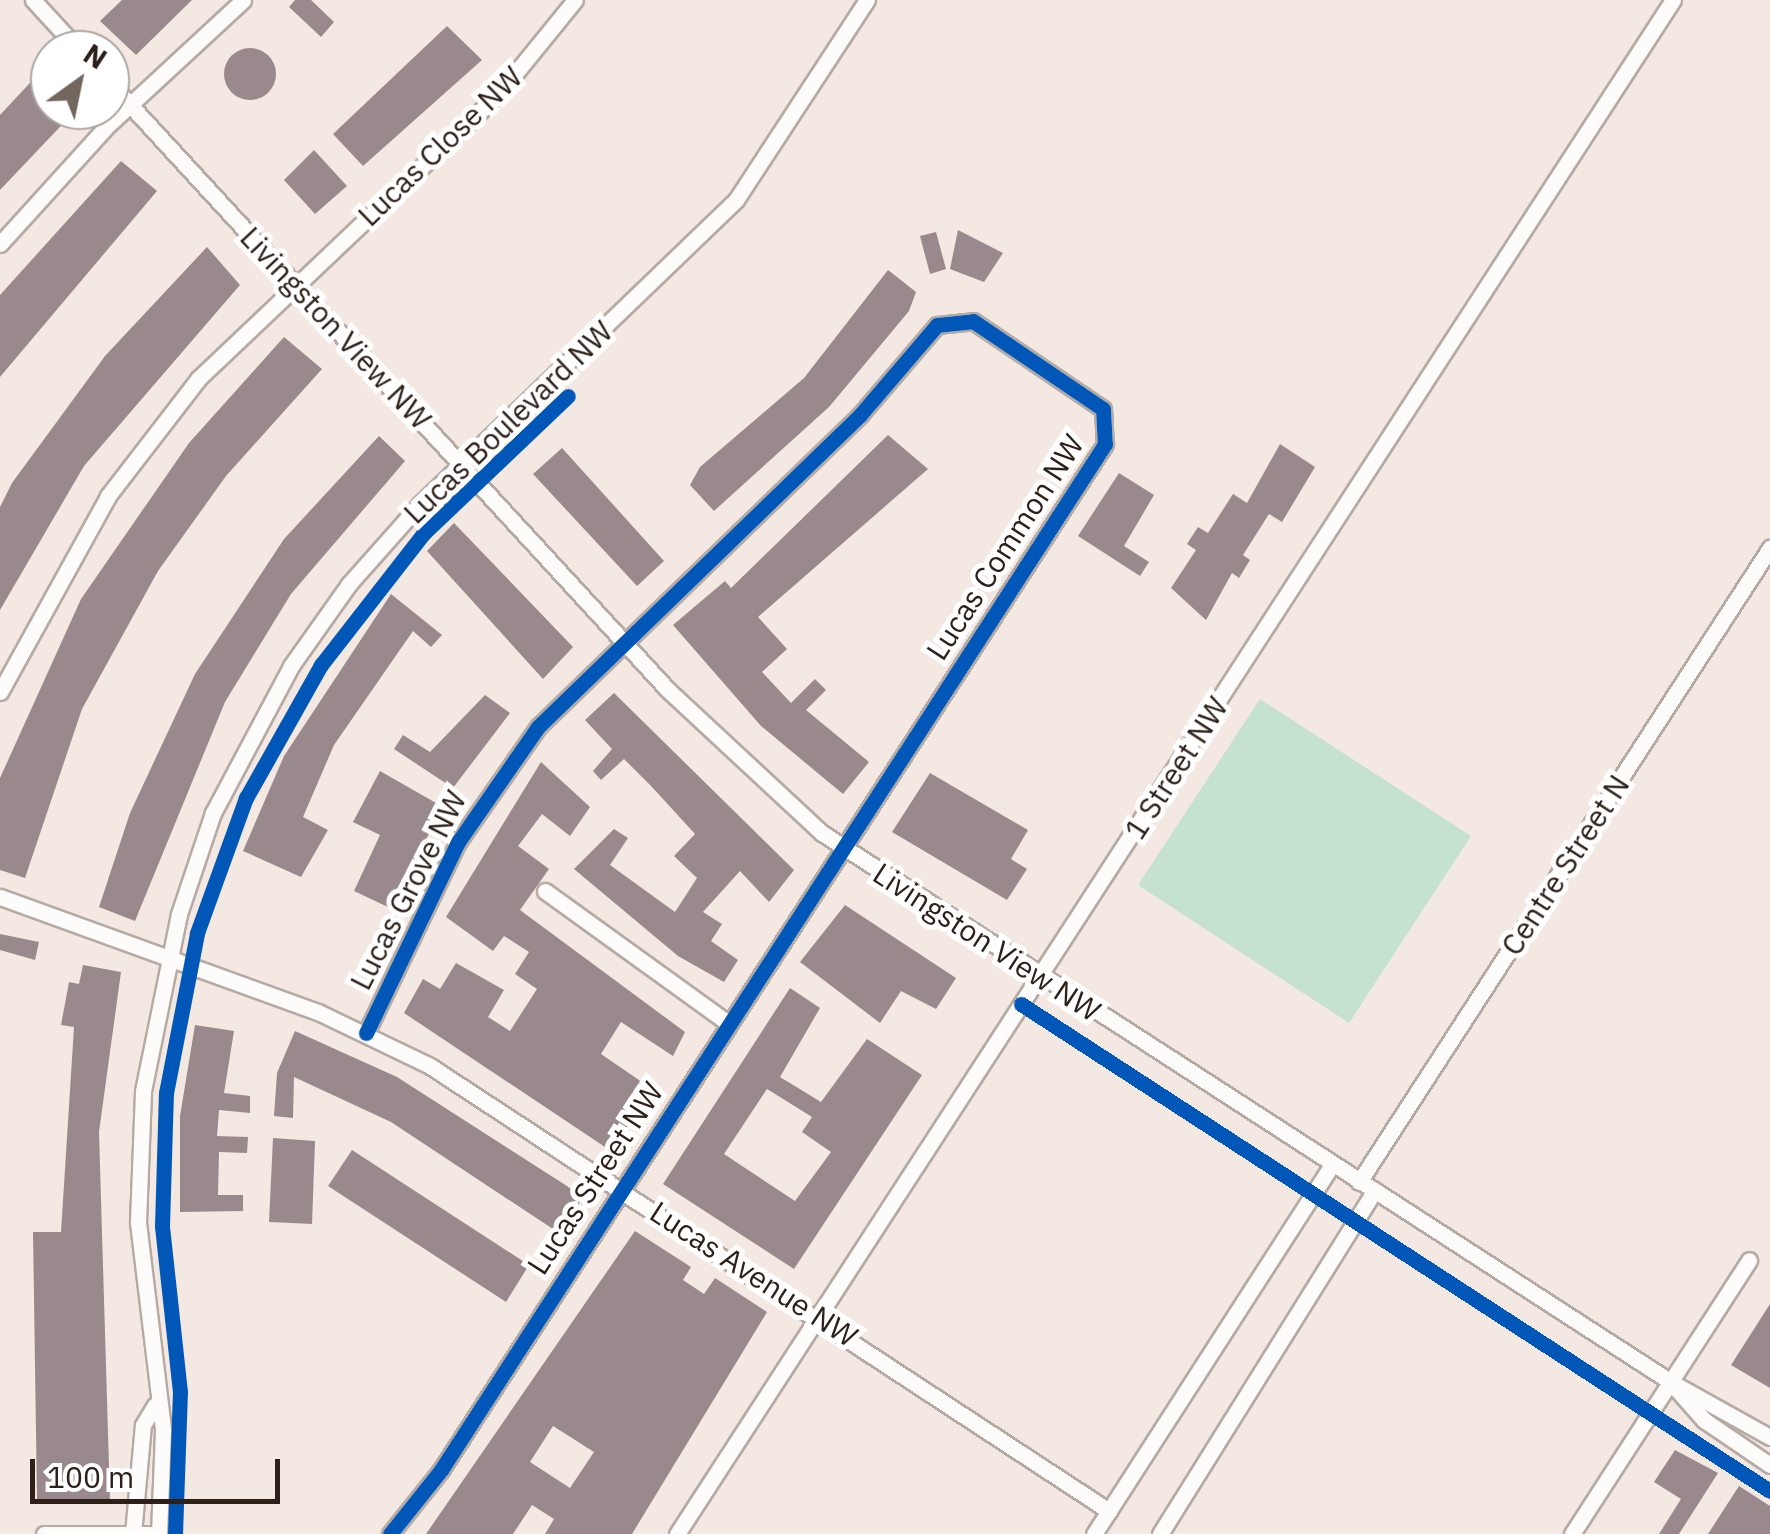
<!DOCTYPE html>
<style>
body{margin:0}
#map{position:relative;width:1770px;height:1534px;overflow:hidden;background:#f4e8e2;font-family:"IBM Plex Sans",sans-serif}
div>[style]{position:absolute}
.green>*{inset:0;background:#c4e2ce}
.building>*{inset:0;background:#99898d}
.round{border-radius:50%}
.roads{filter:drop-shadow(2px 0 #b5aaa4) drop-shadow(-2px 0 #b5aaa4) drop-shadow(0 2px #b5aaa4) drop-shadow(0 -2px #b5aaa4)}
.minor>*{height:15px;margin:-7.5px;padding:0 7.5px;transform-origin:7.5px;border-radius:7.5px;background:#fdfcfb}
.cycleway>*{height:15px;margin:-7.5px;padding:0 7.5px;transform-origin:7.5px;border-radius:7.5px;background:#0057b8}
span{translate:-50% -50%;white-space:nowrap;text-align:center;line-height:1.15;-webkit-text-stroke:10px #fff;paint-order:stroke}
.street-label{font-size:30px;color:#2d2019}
.north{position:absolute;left:30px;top:30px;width:100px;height:100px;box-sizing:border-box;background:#fff;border:2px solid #aba6a3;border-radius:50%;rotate:33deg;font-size:28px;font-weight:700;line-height:40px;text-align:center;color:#2d2019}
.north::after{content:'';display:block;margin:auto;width:35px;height:45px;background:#73665f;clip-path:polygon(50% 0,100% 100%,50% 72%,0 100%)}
.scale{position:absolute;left:30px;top:1459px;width:250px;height:45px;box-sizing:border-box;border:5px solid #2d2019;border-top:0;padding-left:12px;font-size:30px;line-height:35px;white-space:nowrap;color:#2d2019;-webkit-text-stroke:8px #fff;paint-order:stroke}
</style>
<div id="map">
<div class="green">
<div style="clip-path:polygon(1260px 699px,1471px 836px,1349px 1023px,1138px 885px)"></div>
</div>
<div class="building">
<div style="clip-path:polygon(122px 0,192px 0,136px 55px,100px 21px)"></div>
<div style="clip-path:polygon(295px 0,311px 0,334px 22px,321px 37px,289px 7px)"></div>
<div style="clip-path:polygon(447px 26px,482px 60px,363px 166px,333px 134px)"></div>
<div class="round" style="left:224px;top:48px;width:52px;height:52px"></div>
<div style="clip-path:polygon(42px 70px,50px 110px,76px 110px,0 190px,0 115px)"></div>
<div style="clip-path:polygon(314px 150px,347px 186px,315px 214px,284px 180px)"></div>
<div style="clip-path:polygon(121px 161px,157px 191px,0 377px,0 295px)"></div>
<div style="clip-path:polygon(958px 230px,1003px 253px,984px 282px,950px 269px)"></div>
<div style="clip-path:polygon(936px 232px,946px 269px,930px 274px,920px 236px)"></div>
<div style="clip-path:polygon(207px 247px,240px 285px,84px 466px,0 610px,0 507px,12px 483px,105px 356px)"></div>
<div style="clip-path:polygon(888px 270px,916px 292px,909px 311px,829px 407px,714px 511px,690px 485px,700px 467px,804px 378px)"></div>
<div style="clip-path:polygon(284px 337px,322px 369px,226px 476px,158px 571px,82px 709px,25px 878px,0 870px,0 778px,81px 599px,189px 443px)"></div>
<div style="clip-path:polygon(888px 435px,928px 469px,758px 617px,787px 649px,762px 672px,791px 703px,815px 679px,826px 690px,806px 710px,869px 762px,843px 794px,761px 726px,673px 625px,725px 581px,731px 588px)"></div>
<div style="clip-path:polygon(379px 436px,405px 461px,291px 594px,225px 702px,135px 921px,99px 907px,130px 813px,195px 674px,284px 539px)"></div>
<div style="clip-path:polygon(1280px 444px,1315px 467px,1282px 522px,1269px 514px,1243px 555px,1250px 560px,1239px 578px,1232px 573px,1206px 620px,1171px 588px,1196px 550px,1187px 544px,1198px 527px,1208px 533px,1233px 494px,1247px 503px)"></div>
<div style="clip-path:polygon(562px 448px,664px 561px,637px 586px,533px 474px)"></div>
<div style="clip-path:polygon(1119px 473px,1154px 495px,1124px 546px,1149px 562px,1140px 576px,1078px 536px)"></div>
<div style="clip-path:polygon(454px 523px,573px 647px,543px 679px,427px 551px)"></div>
<div style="clip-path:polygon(391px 594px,442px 635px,431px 647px,413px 631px,334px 745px,303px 817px,328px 830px,301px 877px,243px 851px,284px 756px)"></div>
<div style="clip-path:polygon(614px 693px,794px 870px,769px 902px,740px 871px,703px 912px,722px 924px,711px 941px,738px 960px,724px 982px,678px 956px,574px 869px,614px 829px,628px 838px,610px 865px,675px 912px,697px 878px,674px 856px,695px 834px,652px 787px,624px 759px,601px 780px,593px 771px,612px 749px,585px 720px)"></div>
<div style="clip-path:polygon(485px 695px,510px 713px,453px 788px,394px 749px,403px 735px,430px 752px)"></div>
<div style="clip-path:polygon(541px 762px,590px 807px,570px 836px,542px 814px,518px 846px,549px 869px,520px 910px,685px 1032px,673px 1056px,621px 1022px,601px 1054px,652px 1089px,611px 1151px,404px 1013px,423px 979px,440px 989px,456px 963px,504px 990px,488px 1017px,510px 1031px,537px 989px,515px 974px,529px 952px,504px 936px,493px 951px,446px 917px)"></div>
<div style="clip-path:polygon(380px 771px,443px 807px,390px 908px,354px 891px,380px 835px,353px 822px)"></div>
<div style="clip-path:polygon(930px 773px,1028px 830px,1011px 859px,1027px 869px,1007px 900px,892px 832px)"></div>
<div style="clip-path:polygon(845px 905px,956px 978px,936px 1009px,901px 991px,880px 1023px,800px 962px)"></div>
<div style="clip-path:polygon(0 934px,39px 942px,35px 960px,0 950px)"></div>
<div style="clip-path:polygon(83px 965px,121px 972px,99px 1132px,110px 1500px,37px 1499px,33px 1232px,61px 1232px,74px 1027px,61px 1025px,69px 982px,79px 984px)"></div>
<div style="clip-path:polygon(evenodd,790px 988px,820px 1008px,780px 1077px,821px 1102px,867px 1039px,922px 1075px,794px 1269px,663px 1184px,790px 988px,767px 1089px,812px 1117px,802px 1132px,831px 1152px,795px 1201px,724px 1154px,767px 1089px)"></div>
<div style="clip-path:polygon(195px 1025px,234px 1031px,224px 1093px,250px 1096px,250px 1113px,219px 1110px,217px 1136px,248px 1137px,247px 1153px,219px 1152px,218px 1195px,243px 1195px,243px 1211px,180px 1212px,180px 1116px)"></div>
<div style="clip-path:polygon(295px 1031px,397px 1077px,567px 1186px,582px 1198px,567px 1224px,559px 1233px,391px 1122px,294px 1077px,293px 1118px,274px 1116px,277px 1073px)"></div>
<div style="clip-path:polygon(273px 1138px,315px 1141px,312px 1224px,269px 1222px)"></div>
<div style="clip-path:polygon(352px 1150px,529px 1265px,506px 1302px,328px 1186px)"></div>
<div style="clip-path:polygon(evenodd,635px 1231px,691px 1267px,683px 1280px,704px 1294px,715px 1278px,767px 1312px,632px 1534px,545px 1534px,554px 1519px,532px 1505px,513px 1534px,426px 1534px,635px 1231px,553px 1426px,594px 1452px,570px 1488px,530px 1462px,553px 1426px)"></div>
<div style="clip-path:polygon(1770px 1304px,1770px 1388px,1731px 1365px)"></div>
<div style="clip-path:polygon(1675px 1450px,1718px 1473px,1679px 1534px,1659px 1534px,1681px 1499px,1654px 1482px)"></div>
<div style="clip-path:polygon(1739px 1486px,1770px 1506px,1770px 1534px,1708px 1534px)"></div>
</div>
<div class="roads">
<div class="minor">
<div style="left:33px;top:0;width:68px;rotate:47.4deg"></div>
<div style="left:110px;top:83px;width:823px;rotate:47.41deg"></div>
<div style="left:667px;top:689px;width:212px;rotate:42.9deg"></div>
<div style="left:822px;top:833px;width:1011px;rotate:32.89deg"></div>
<div style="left:1671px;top:1382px;width:113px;rotate:29.1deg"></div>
<div style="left:0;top:244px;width:156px;rotate:-47.8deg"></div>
<div style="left:105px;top:128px;width:188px;rotate:-42.8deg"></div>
<div style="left:0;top:692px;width:224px;rotate:-61.1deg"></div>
<div style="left:108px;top:496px;width:148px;rotate:-52.4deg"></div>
<div style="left:198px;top:379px;width:418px;rotate:-43.5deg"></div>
<div style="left:501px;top:91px;width:117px;rotate:-50.9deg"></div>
<div style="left:545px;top:891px;width:226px;rotate:35.8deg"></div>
<div style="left:0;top:897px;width:338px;rotate:19.9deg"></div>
<div style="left:318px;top:1012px;width:124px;rotate:25.7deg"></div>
<div style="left:430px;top:1066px;width:812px;rotate:33.24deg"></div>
<div style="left:366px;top:1033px;width:212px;rotate:-64.3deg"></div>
<div style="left:458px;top:842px;width:140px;rotate:-55.2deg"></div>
<div style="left:538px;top:727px;width:448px;rotate:-44.1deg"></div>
<div style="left:860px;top:415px;width:118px;rotate:-49.5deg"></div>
<div style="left:937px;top:325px;width:36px;rotate:-6deg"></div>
<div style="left:973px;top:321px;width:157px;rotate:34.1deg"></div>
<div style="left:1103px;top:409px;width:35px;rotate:87deg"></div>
<div style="left:1105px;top:444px;width:1222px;rotate:122.91deg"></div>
<div style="left:441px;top:1470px;width:82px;rotate:128.6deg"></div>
<div style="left:1359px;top:1182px;width:756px;rotate:-57.05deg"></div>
<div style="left:1673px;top:1385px;width:47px;rotate:48.5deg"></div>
<div style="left:1704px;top:1420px;width:80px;rotate:34.3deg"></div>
<div style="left:44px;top:1534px;width:106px"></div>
<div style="left:133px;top:1534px;width:109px;rotate:-84.8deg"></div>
<div style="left:143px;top:1425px;width:23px;rotate:-59deg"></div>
<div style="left:159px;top:1534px;width:105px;rotate:-87.8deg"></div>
<div style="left:163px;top:1429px;width:209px;rotate:-96.9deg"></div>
<div style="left:138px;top:1222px;width:131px;rotate:-87.8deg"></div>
<div style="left:143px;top:1091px;width:181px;rotate:-78.5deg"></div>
<div style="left:179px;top:914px;width:107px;rotate:-71.4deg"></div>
<div style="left:213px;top:813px;width:166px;rotate:-62deg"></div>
<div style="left:291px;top:666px;width:100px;rotate:-54.7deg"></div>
<div style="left:349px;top:584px;width:108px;rotate:-48.4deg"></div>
<div style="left:421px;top:503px;width:437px;rotate:-43.9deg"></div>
<div style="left:736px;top:200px;width:239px;rotate:-56.8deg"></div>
<div style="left:677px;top:1534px;width:1829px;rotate:-57.01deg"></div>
<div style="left:1094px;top:1534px;width:439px;rotate:-57.2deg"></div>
<div style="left:1160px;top:1534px;width:403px;rotate:-58deg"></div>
<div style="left:1572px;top:1534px;width:326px;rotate:-57.1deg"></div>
</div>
</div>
<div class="cycleway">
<div style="left:1021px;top:1004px;width:893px;rotate:33.03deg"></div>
<div style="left:366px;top:1033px;width:212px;rotate:-64.3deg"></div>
<div style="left:458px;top:842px;width:140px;rotate:-55.2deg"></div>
<div style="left:538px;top:727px;width:448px;rotate:-44.1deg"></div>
<div style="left:860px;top:415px;width:118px;rotate:-49.5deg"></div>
<div style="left:937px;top:325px;width:36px;rotate:-6deg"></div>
<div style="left:973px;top:321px;width:157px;rotate:34.1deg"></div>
<div style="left:1103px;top:409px;width:35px;rotate:87deg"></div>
<div style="left:1105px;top:444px;width:1222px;rotate:122.91deg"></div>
<div style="left:441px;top:1470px;width:82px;rotate:128.6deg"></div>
<div style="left:175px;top:1534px;width:142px;rotate:-88deg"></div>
<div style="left:180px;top:1392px;width:167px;rotate:-96.2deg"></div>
<div style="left:162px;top:1226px;width:133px;rotate:-88.3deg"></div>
<div style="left:166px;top:1093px;width:163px;rotate:-79deg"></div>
<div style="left:197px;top:933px;width:144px;rotate:-70.1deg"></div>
<div style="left:246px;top:798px;width:153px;rotate:-60.6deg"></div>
<div style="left:321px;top:665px;width:166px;rotate:-52.1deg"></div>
<div style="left:423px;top:534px;width:200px;rotate:-43.6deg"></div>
</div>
<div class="street-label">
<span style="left:440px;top:146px;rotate:-44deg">Lucas Close NW</span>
<span style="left:336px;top:328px;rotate:47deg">Livingston View NW</span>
<span style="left:508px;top:422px;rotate:-44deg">Lucas Boulevard NW</span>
<span style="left:1005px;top:547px;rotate:-57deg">Lucas Common NW</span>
<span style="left:1176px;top:768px;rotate:-57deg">1 Street NW</span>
<span style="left:1565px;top:865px;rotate:-57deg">Centre Street N</span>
<span style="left:408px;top:890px;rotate:-63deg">Lucas Grove NW</span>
<span style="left:987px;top:942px;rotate:33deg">Livingston View NW</span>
<span style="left:595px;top:1178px;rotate:-57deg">Lucas Street NW</span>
<span style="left:754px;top:1274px;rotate:33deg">Lucas Avenue NW</span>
</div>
<div class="north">N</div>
<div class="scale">100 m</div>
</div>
